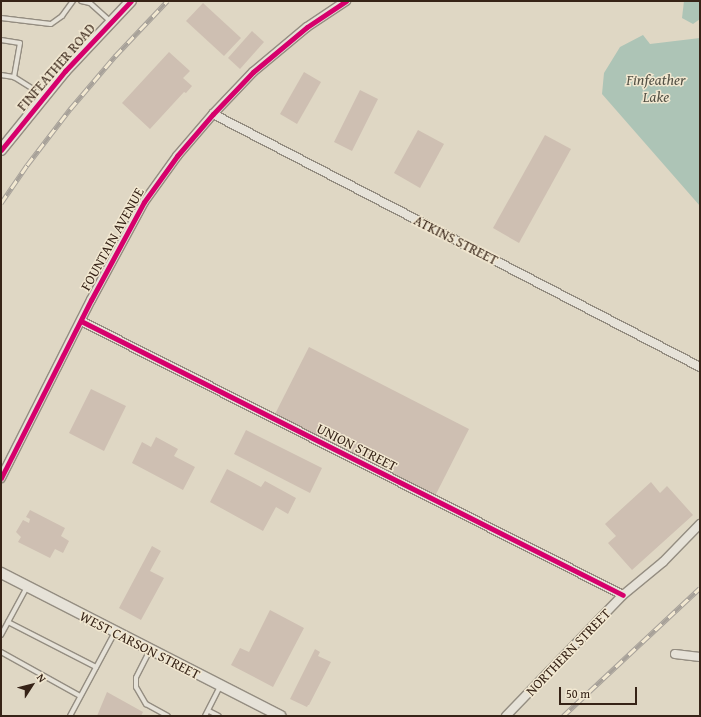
<!DOCTYPE html>
<style>
body{margin:0}
#map{position:relative;width:701px;height:717px;overflow:hidden;background:#dfd7c4;font-family:"Gentium Book Plus",serif}
div>[style]{position:absolute}
.water>*{inset:0;background:#adc4b6}
.building>*{inset:0;background:#cebfb2}
.roads{filter:drop-shadow(1px 0 #948d81) drop-shadow(-1px 0 #948d81) drop-shadow(0 1px #948d81) drop-shadow(0 -1px #948d81)}
.service>*{height:4px;margin:-2px;padding:0 2px;transform-origin:2px;border-radius:2px;background:#e6e2d8}
.minor>*{height:8px;margin:-4px;padding:0 4px;transform-origin:4px;border-radius:4px;background:#e6e2d8}
.tertiary>*{height:10px;margin:-5px;padding:0 5px;transform-origin:5px;border-radius:5px;background:#e6e2d8}
.rail>*{height:4.5px;margin-top:-2.25px;transform-origin:0;background:repeating-linear-gradient(90deg,#f2e8d1 0 9px,#a7a199 0 18px);box-sizing:border-box;border-block:1px solid #a7a199}
.cycleway>*{height:5px;margin:-2.5px;padding:0 2.5px;transform-origin:2.5px;border-radius:2.5px;background:#d6006c}
span{translate:-50% -50%;white-space:nowrap;text-align:center;line-height:1.15;-webkit-text-stroke:3px #f2e8d1;paint-order:stroke}
.street-label{font-size:14px;color:#362317}
.water-label{font-size:15px;color:#535145;font-style:italic}
.frame{position:absolute;inset:0;border:2px solid #362317;pointer-events:none}
.north{position:absolute;left:12px;top:665px;width:40px;height:40px;-webkit-text-stroke:3px #f2e8d1;paint-order:stroke;rotate:54deg;font-size:11px;font-weight:700;line-height:16px;text-align:center;color:#362317}
.north::after{content:'';display:block;margin:auto;width:14px;height:18px;background:#362317;clip-path:polygon(50% 0,100% 100%,50% 72%,0 100%)}
.scale{position:absolute;left:559px;top:687px;width:78px;height:18px;box-sizing:border-box;border:2px solid #362317;border-top:0;padding-left:5px;font-size:12px;line-height:14px;white-space:nowrap;color:#362317;-webkit-text-stroke:3px #f2e8d1;paint-order:stroke}
</style>
<div id="map">
<div class="water">
<div style="clip-path:polygon(684px 1px,700px 1px,700px 19px,693px 24px,682px 18px)"></div>
<div style="clip-path:polygon(643px 35px,650px 44px,700px 38px,700px 206px,602px 94px,604px 73px,620px 47px)"></div>
</div>
<div class="building">
<div style="clip-path:polygon(203px 3px,241px 38px,224px 56px,186px 21px)"></div>
<div style="clip-path:polygon(252px 31px,264px 42px,240px 69px,228px 58px)"></div>
<div style="clip-path:polygon(169px 52px,190px 71px,183px 78px,192px 86px,186px 93px,184px 92px,150px 129px,122px 103px)"></div>
<div style="clip-path:polygon(304px 72px,321px 82px,297px 124px,280px 114px)"></div>
<div style="clip-path:polygon(360px 90px,378px 99px,352px 151px,334px 142px)"></div>
<div style="clip-path:polygon(418px 130px,444px 144px,420px 188px,394px 173px)"></div>
<div style="clip-path:polygon(545px 135px,571px 149px,519px 243px,493px 228px)"></div>
<div style="clip-path:polygon(309px 347px,469px 429px,434px 498px,274px 416px)"></div>
<div style="clip-path:polygon(91px 389px,126px 406px,104px 451px,69px 433px)"></div>
<div style="clip-path:polygon(246px 430px,322px 468px,310px 493px,234px 454px)"></div>
<div style="clip-path:polygon(156px 437px,178px 449px,174px 456px,195px 467px,183px 490px,132px 463px,142px 442px,151px 447px)"></div>
<div style="clip-path:polygon(227px 469px,261px 487px,265px 481px,296px 498px,288px 514px,276px 507px,263px 531px,210px 502px)"></div>
<div style="clip-path:polygon(651px 482px,660px 493px,667px 486px,693px 515px,632px 570px,608px 543px,616px 536px,605px 524px)"></div>
<div style="clip-path:polygon(30px 510px,65px 528px,61px 536px,69px 541px,63px 553px,55px 549px,50px 558px,18px 542px,21px 537px,16px 532px,23px 520px,29px 523px,30px 519px,26px 517px)"></div>
<div style="clip-path:polygon(152px 546px,161px 551px,150px 571px,164px 578px,141px 620px,119px 608px)"></div>
<div style="clip-path:polygon(270px 610px,304px 628px,273px 687px,231px 665px,240px 648px,249px 652px)"></div>
<div style="clip-path:polygon(315px 649px,320px 652px,318px 656px,331px 662px,309px 705px,308px 705px,307px 707px,290px 699px)"></div>
<div style="clip-path:polygon(107px 692px,143px 712px,141px 716px,97px 716px)"></div>
</div>
<div class="roads">
<div class="service">
<div style="left:81px;top:1px;width:9px;rotate:13deg"></div>
<div style="left:90px;top:3px;width:28px;rotate:42deg"></div>
<div style="left:1px;top:18px;width:50px;rotate:6.8deg"></div>
<div style="left:51px;top:24px;width:14px;rotate:-36deg"></div>
<div style="left:62px;top:16px;width:19px;rotate:-54deg"></div>
<div style="left:1px;top:40px;width:19px;rotate:9deg"></div>
<div style="left:20px;top:43px;width:35px;rotate:100deg"></div>
<div style="left:1px;top:75px;width:13px;rotate:9deg"></div>
<div style="left:14px;top:77px;width:36px;rotate:32deg"></div>
<div style="left:8px;top:622px;width:99px;rotate:27.1deg"></div>
<div style="left:1px;top:635px;width:55px;rotate:-61.6deg"></div>
<div style="left:150px;top:650px;width:31px;rotate:117deg"></div>
<div style="left:136px;top:678px;width:9px;rotate:90deg"></div>
<div style="left:136px;top:687px;width:20px;rotate:60deg"></div>
<div style="left:146px;top:704px;width:25px;rotate:29deg"></div>
<div style="left:1px;top:652px;width:90px;rotate:29.1deg"></div>
<div style="left:209px;top:711px;width:11px;rotate:27deg"></div>
<div style="left:70px;top:716px;width:95px;rotate:-61.8deg"></div>
<div style="left:205px;top:716px;width:34px;rotate:-63deg"></div>
</div>
<div class="minor">
<div style="left:213px;top:114px;width:549px;rotate:27.45deg"></div>
<div style="left:81px;top:321px;width:607px;rotate:26.82deg"></div>
<div style="left:1px;top:478px;width:199px;rotate:-63.2deg"></div>
<div style="left:91px;top:300px;width:111px;rotate:-61.6deg"></div>
<div style="left:144px;top:202px;width:57px;rotate:-54.3deg"></div>
<div style="left:177px;top:156px;width:55px;rotate:-49.4deg"></div>
<div style="left:213px;top:114px;width:58px;rotate:-46.4deg"></div>
<div style="left:253px;top:72px;width:70px;rotate:-39.8deg"></div>
<div style="left:307px;top:27px;width:47px;rotate:-33.7deg"></div>
<div style="left:675px;top:654px;width:25px;rotate:7deg"></div>
<div style="left:506px;top:716px;width:168px;rotate:-46deg"></div>
<div style="left:623px;top:595px;width:52px;rotate:-39.5deg"></div>
<div style="left:663px;top:562px;width:53px;rotate:-45.8deg"></div>
</div>
<div class="tertiary">
<div style="left:1px;top:150px;width:102px;rotate:-51deg"></div>
<div style="left:65px;top:71px;width:96px;rotate:-46.7deg"></div>
<div style="left:1px;top:573px;width:314px;rotate:27.1deg"></div>
</div>
</div>
<div class="rail">
<div style="left:1px;top:203px;width:46px;rotate:-55.6deg"></div>
<div style="left:27px;top:165px;width:71px;rotate:-52.5deg"></div>
<div style="left:70px;top:109px;width:70px;rotate:-49.7deg"></div>
<div style="left:115px;top:56px;width:76px;rotate:-46.6deg"></div>
<div style="left:563px;top:716px;width:187px;rotate:-43.1deg"></div>
</div>
<div class="cycleway">
<div style="left:1px;top:150px;width:102px;rotate:-51deg"></div>
<div style="left:65px;top:71px;width:96px;rotate:-46.7deg"></div>
<div style="left:81px;top:321px;width:607px;rotate:26.82deg"></div>
<div style="left:1px;top:478px;width:199px;rotate:-63.2deg"></div>
<div style="left:91px;top:300px;width:111px;rotate:-61.6deg"></div>
<div style="left:144px;top:202px;width:57px;rotate:-54.3deg"></div>
<div style="left:177px;top:156px;width:55px;rotate:-49.4deg"></div>
<div style="left:213px;top:114px;width:58px;rotate:-46.4deg"></div>
<div style="left:253px;top:72px;width:70px;rotate:-39.8deg"></div>
<div style="left:307px;top:27px;width:47px;rotate:-33.7deg"></div>
</div>
<div class="street-label">
<span style="left:56px;top:67px;rotate:-49deg">FINFEATHER ROAD</span>
<span style="left:112px;top:239px;rotate:-61deg">FOUNTAIN AVENUE</span>
<span style="left:456px;top:240px;rotate:27deg">ATKINS STREET</span>
<span style="left:357px;top:447px;rotate:27deg">UNION STREET</span>
<span style="left:140px;top:645px;rotate:27deg">WEST CARSON STREET</span>
<span style="left:568px;top:652px;rotate:-46deg">NORTHERN STREET</span>
</div>
<div class="water-label">
<span style="left:656px;top:88px">Finfeather<br>Lake</span>
</div>
<div class="frame"></div>
<div class="north">N</div>
<div class="scale">50 m</div>
</div>
